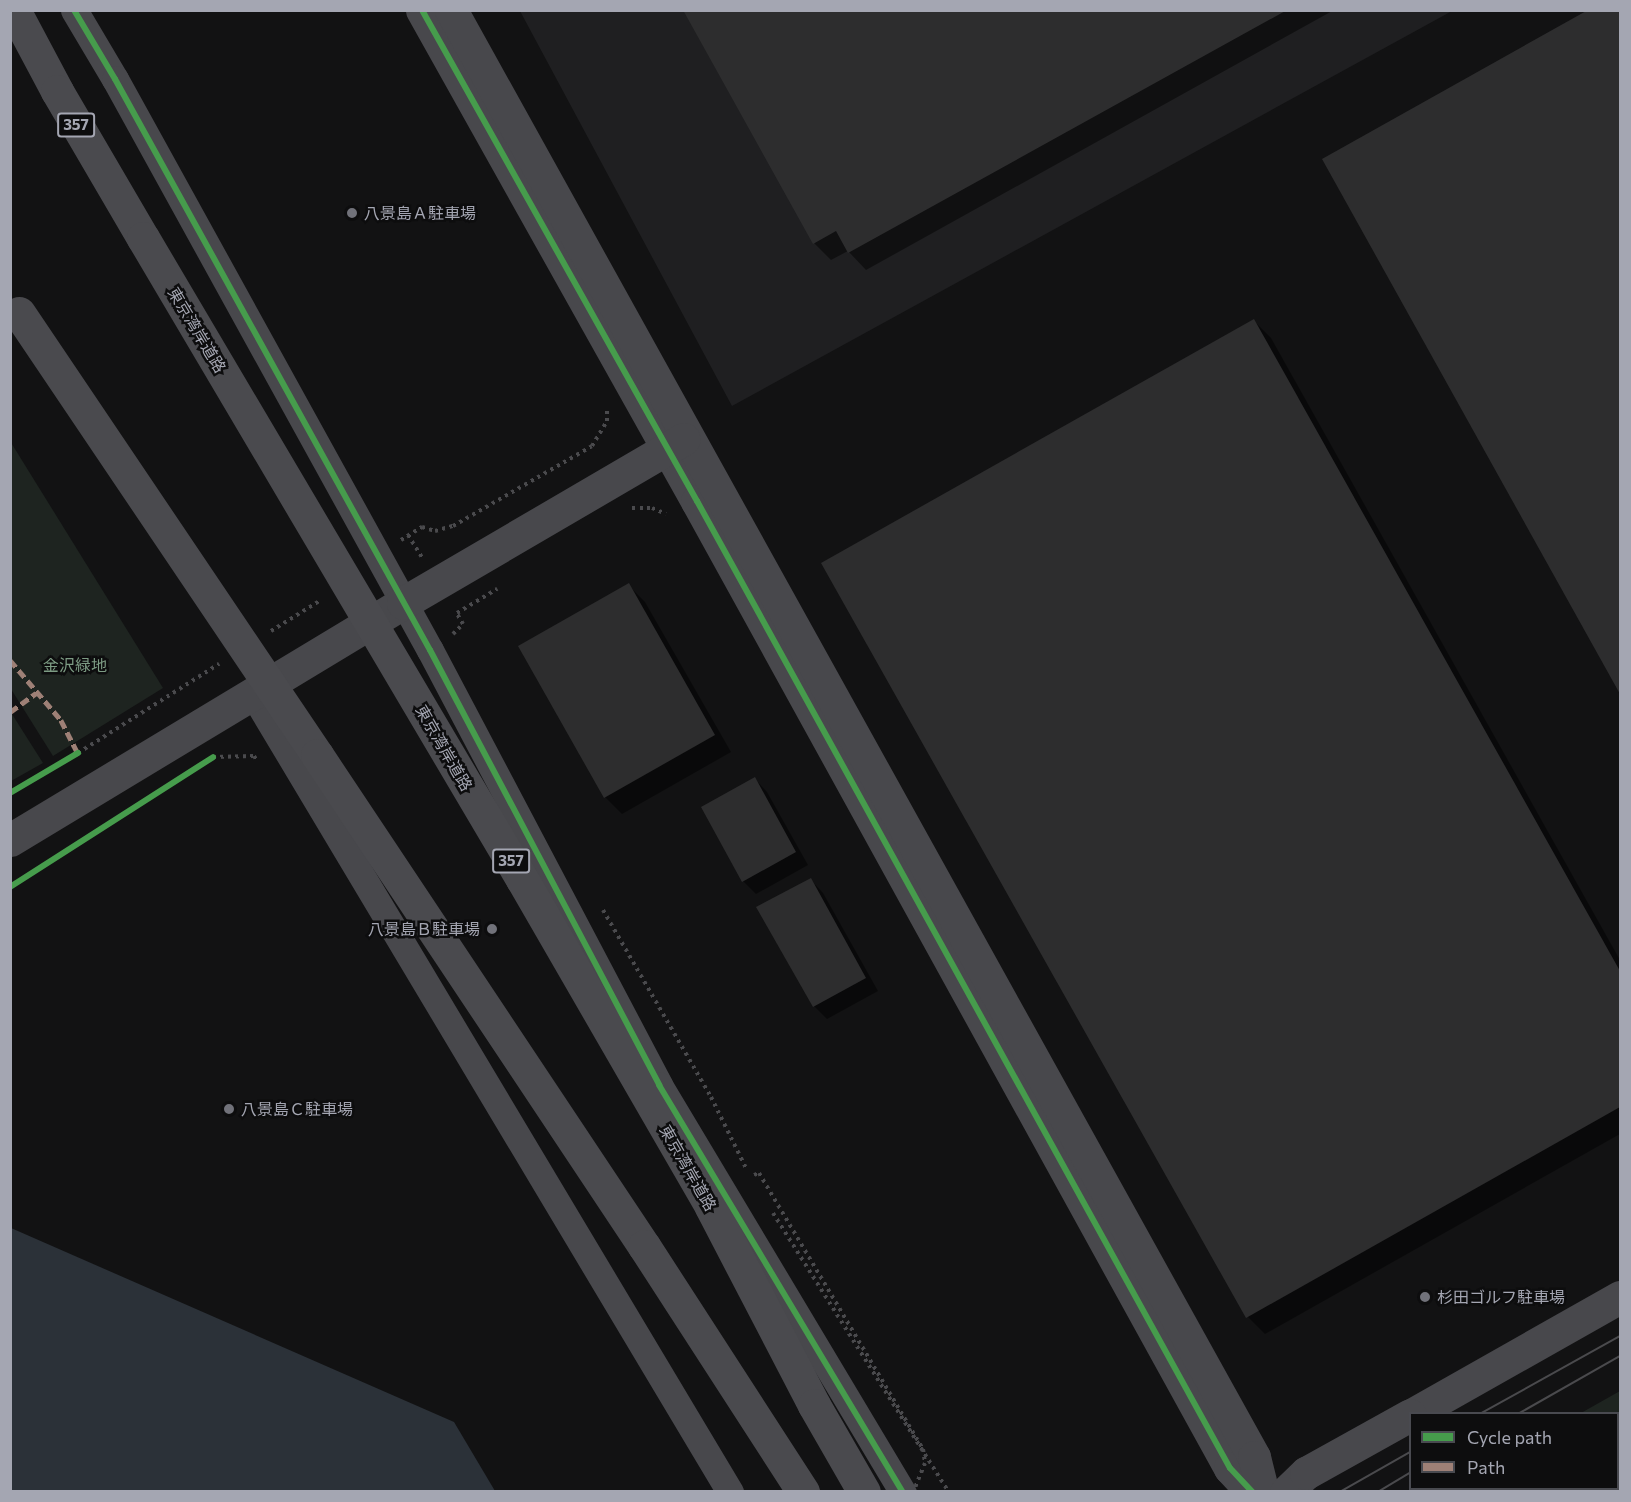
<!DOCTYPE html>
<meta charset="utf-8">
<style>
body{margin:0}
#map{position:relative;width:1631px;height:1502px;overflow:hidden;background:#121213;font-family:Commissioner,"Noto Sans JP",sans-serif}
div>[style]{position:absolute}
.built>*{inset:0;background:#1f1f21}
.green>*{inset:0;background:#1e2420}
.water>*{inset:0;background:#2b3138}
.shadow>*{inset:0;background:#0007}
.building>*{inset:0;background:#2d2d2e}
.path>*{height:4px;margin-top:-2px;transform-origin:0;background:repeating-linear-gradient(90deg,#4a4a4d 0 3px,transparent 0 7.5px)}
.minor>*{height:27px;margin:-13.5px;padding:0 13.5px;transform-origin:13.5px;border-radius:13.5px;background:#48484c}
.tertiary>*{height:33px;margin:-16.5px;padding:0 16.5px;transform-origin:16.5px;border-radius:16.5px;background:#48484c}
.trunk>*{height:33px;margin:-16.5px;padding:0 16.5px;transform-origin:16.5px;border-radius:16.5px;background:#4a4a4e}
.tram>*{height:1.5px;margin:-0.75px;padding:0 0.75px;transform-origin:0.75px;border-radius:0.75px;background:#4a4a4d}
.path-bridge>*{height:4px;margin-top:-2px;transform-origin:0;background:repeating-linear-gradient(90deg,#4a4a4d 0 3px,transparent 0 7.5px)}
.trunk-bridge>*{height:33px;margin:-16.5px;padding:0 16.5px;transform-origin:16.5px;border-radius:16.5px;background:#4a4a4e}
.quiet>*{height:4.5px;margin-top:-2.25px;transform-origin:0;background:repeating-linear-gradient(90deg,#9e8076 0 9px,transparent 0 13.5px)}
.cycleway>*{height:6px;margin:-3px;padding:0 3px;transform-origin:3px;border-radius:3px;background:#469c4c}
.dots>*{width:16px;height:16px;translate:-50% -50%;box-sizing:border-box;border:3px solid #0d0d0e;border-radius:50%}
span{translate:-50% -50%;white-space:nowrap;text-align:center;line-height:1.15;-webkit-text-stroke:5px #0d0d0e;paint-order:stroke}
.shield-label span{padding:2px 4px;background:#0d0d0e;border:2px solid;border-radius:4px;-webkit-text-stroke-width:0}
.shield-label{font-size:15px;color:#a4a6b2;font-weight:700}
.poi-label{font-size:16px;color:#a4a6b2}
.left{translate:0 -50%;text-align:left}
.right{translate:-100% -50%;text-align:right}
.street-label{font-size:16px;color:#a4a6b2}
.park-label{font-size:16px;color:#7d9c84}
.frame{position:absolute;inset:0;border:12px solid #a4a6b2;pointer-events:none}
.legend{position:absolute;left:1409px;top:1412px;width:210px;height:78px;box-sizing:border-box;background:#0d0d0e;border:2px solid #494a50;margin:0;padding:8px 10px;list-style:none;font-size:18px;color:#a4a6b2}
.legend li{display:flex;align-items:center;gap:12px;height:30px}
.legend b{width:30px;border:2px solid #494a50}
</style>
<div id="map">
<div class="built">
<div style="clip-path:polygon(520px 11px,1452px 11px,732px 406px)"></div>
</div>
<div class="green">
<div style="clip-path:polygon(10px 441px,163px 688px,53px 756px,11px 689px)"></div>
<div style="clip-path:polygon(10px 711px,43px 763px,11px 781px,10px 781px)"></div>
<div style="clip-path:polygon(1620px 1391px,1620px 1491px,1447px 1491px,1452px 1488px,1618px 1488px,1618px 1414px,1581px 1413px)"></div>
</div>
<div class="water">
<div style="clip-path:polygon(11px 1228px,454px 1422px,495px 1491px,11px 1491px)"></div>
</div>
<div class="shadow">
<div style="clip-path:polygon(685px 10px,1334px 10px,866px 270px,848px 251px,831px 260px,814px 243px)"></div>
<div style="clip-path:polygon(1591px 10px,1620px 10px,1620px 691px,1324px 160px)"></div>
<div style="clip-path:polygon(1254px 321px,1271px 338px,1620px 960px,1620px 1134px,1265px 1334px,1248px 1317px)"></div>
<div style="clip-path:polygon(628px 585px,645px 602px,731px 752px,622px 814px,605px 797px)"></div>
<div style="clip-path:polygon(755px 779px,767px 792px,808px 865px,756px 894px,743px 881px)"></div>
<div style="clip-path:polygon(811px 880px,823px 893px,878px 991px,827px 1019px,814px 1006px)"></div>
</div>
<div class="building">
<div style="clip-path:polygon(683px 10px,1287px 10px,848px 253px,836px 231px,813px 244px)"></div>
<div style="clip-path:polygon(1588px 10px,1620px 10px,1620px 694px,1322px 159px)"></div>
<div style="clip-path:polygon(1254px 319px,1620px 971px,1620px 1107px,1246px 1318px,821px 563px)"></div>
<div style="clip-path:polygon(629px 583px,715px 735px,604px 798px,518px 646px)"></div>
<div style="clip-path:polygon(755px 777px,796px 852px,742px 882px,701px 807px)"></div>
<div style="clip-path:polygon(811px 878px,866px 978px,813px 1007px,756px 907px)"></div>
</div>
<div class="path">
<div style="left:632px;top:508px;width:20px"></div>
<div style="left:652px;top:508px;width:15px;rotate:23deg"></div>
<div style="left:408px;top:535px;width:26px;rotate:58deg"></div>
<div style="left:401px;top:540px;width:25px;rotate:-32deg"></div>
<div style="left:422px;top:527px;width:14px;rotate:17deg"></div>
<div style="left:435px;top:531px;width:19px;rotate:-16deg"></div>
<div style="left:453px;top:526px;width:160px;rotate:-29.9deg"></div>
<div style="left:592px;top:446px;width:29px;rotate:-59deg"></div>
<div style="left:607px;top:421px;width:12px;rotate:-90deg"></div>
<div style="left:457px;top:613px;width:47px;rotate:-31deg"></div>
<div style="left:271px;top:631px;width:59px;rotate:-31.8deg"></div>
<div style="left:453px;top:634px;width:14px;rotate:-45deg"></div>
<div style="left:463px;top:624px;width:14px;rotate:-120deg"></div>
<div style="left:78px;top:753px;width:167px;rotate:-32.3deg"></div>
<div style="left:213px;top:757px;width:41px;rotate:-1.4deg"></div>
<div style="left:254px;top:756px;width:4px;rotate:56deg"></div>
<div style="left:603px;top:910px;width:216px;rotate:60deg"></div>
<div style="left:711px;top:1097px;width:79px;rotate:63.8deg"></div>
<div style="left:773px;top:1213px;width:330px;rotate:57.8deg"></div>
<div style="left:1548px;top:1492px;width:4px;rotate:-76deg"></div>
</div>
<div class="minor">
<div style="left:74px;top:10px;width:80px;rotate:59.3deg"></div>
<div style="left:115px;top:79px;width:652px;rotate:61.12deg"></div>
<div style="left:430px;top:650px;width:492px;rotate:62.2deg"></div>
<div style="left:659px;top:1085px;width:475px;rotate:59.1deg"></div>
<div style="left:253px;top:694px;width:930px;rotate:59.13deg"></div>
</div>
<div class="tertiary">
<div style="left:422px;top:10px;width:563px;rotate:60.75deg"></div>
<div style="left:697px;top:501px;width:1104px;rotate:61.14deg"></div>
<div style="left:1230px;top:1468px;width:33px;rotate:47deg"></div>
<div style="left:451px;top:10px;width:1655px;rotate:60.97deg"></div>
<div style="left:1254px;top:1457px;width:36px;rotate:76deg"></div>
<div style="left:10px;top:840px;width:459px;rotate:-31.1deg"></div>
<div style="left:403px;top:603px;width:325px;rotate:-30.3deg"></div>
<div style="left:1413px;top:1414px;width:238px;rotate:-29.5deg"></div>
<div style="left:1286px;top:1492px;width:28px;rotate:-44deg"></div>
<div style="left:1306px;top:1473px;width:119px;rotate:-29.1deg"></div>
</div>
<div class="trunk">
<div style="left:14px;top:10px;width:92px;rotate:62deg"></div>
<div style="left:57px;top:91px;width:170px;rotate:59.7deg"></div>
</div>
<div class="tram">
<div style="left:1480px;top:1414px;width:160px;rotate:-29.1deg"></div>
<div style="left:1518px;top:1414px;width:117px;rotate:-29.6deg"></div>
<div style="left:1340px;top:1492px;width:81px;rotate:-29.7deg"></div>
<div style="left:1378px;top:1492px;width:37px;rotate:-31deg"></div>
</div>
<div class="path-bridge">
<div style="left:754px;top:1175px;width:5px;rotate:-22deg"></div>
<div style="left:759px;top:1173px;width:321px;rotate:59.3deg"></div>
<div style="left:923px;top:1449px;width:14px;rotate:82deg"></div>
<div style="left:925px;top:1463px;width:31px;rotate:112deg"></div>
</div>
<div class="trunk-bridge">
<div style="left:143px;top:238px;width:745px;rotate:59.41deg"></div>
<div style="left:522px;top:879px;width:379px;rotate:60deg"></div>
<div style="left:711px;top:1207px;width:223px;rotate:62.5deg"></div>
<div style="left:814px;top:1405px;width:100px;rotate:60.1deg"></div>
<div style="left:19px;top:313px;width:533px;rotate:56.01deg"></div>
<div style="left:317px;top:755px;width:590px;rotate:56.34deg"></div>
<div style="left:644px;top:1246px;width:293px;rotate:57.1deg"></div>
</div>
<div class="quiet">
<div style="left:10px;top:660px;width:79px;rotate:49.6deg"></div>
<div style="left:61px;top:720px;width:37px;rotate:63deg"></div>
<div style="left:78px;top:753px;width:4px;rotate:153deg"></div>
<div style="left:10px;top:712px;width:32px;rotate:-36deg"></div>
</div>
<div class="cycleway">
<div style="left:74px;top:10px;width:80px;rotate:59.3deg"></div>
<div style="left:115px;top:79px;width:652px;rotate:61.12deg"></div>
<div style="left:430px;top:650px;width:492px;rotate:62.2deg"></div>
<div style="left:659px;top:1085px;width:475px;rotate:59.1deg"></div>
<div style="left:422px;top:10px;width:563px;rotate:60.75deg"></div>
<div style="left:697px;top:501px;width:1104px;rotate:61.14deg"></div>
<div style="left:1230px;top:1468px;width:33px;rotate:47deg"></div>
<div style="left:10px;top:793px;width:79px;rotate:-30.5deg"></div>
<div style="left:10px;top:887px;width:241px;rotate:-32.6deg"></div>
</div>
<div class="dots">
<div style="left:352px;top:213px;background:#71727a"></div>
<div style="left:492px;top:929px;background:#71727a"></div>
<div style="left:229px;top:1109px;background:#71727a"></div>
<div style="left:1425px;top:1297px;background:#71727a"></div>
</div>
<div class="shield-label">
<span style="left:76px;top:125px">357</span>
<span style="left:511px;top:861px">357</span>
</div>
<div class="poi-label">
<span class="left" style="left:364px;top:213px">八景島Ａ駐車場</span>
<span class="right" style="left:480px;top:929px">八景島Ｂ駐車場</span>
<span class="left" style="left:241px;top:1109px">八景島Ｃ駐車場</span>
<span class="left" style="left:1437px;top:1297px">杉田ゴルフ駐車場</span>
</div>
<div class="street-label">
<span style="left:197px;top:330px;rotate:59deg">東京湾岸道路</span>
<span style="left:444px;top:748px;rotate:60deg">東京湾岸道路</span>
<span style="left:688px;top:1168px;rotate:60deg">東京湾岸道路</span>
</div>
<div class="park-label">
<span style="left:75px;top:665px">金沢緑地</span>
</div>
<div class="frame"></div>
<ul class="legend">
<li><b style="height:8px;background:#469c4c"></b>Cycle path</li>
<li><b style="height:8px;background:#9e8076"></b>Path</li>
</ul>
</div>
